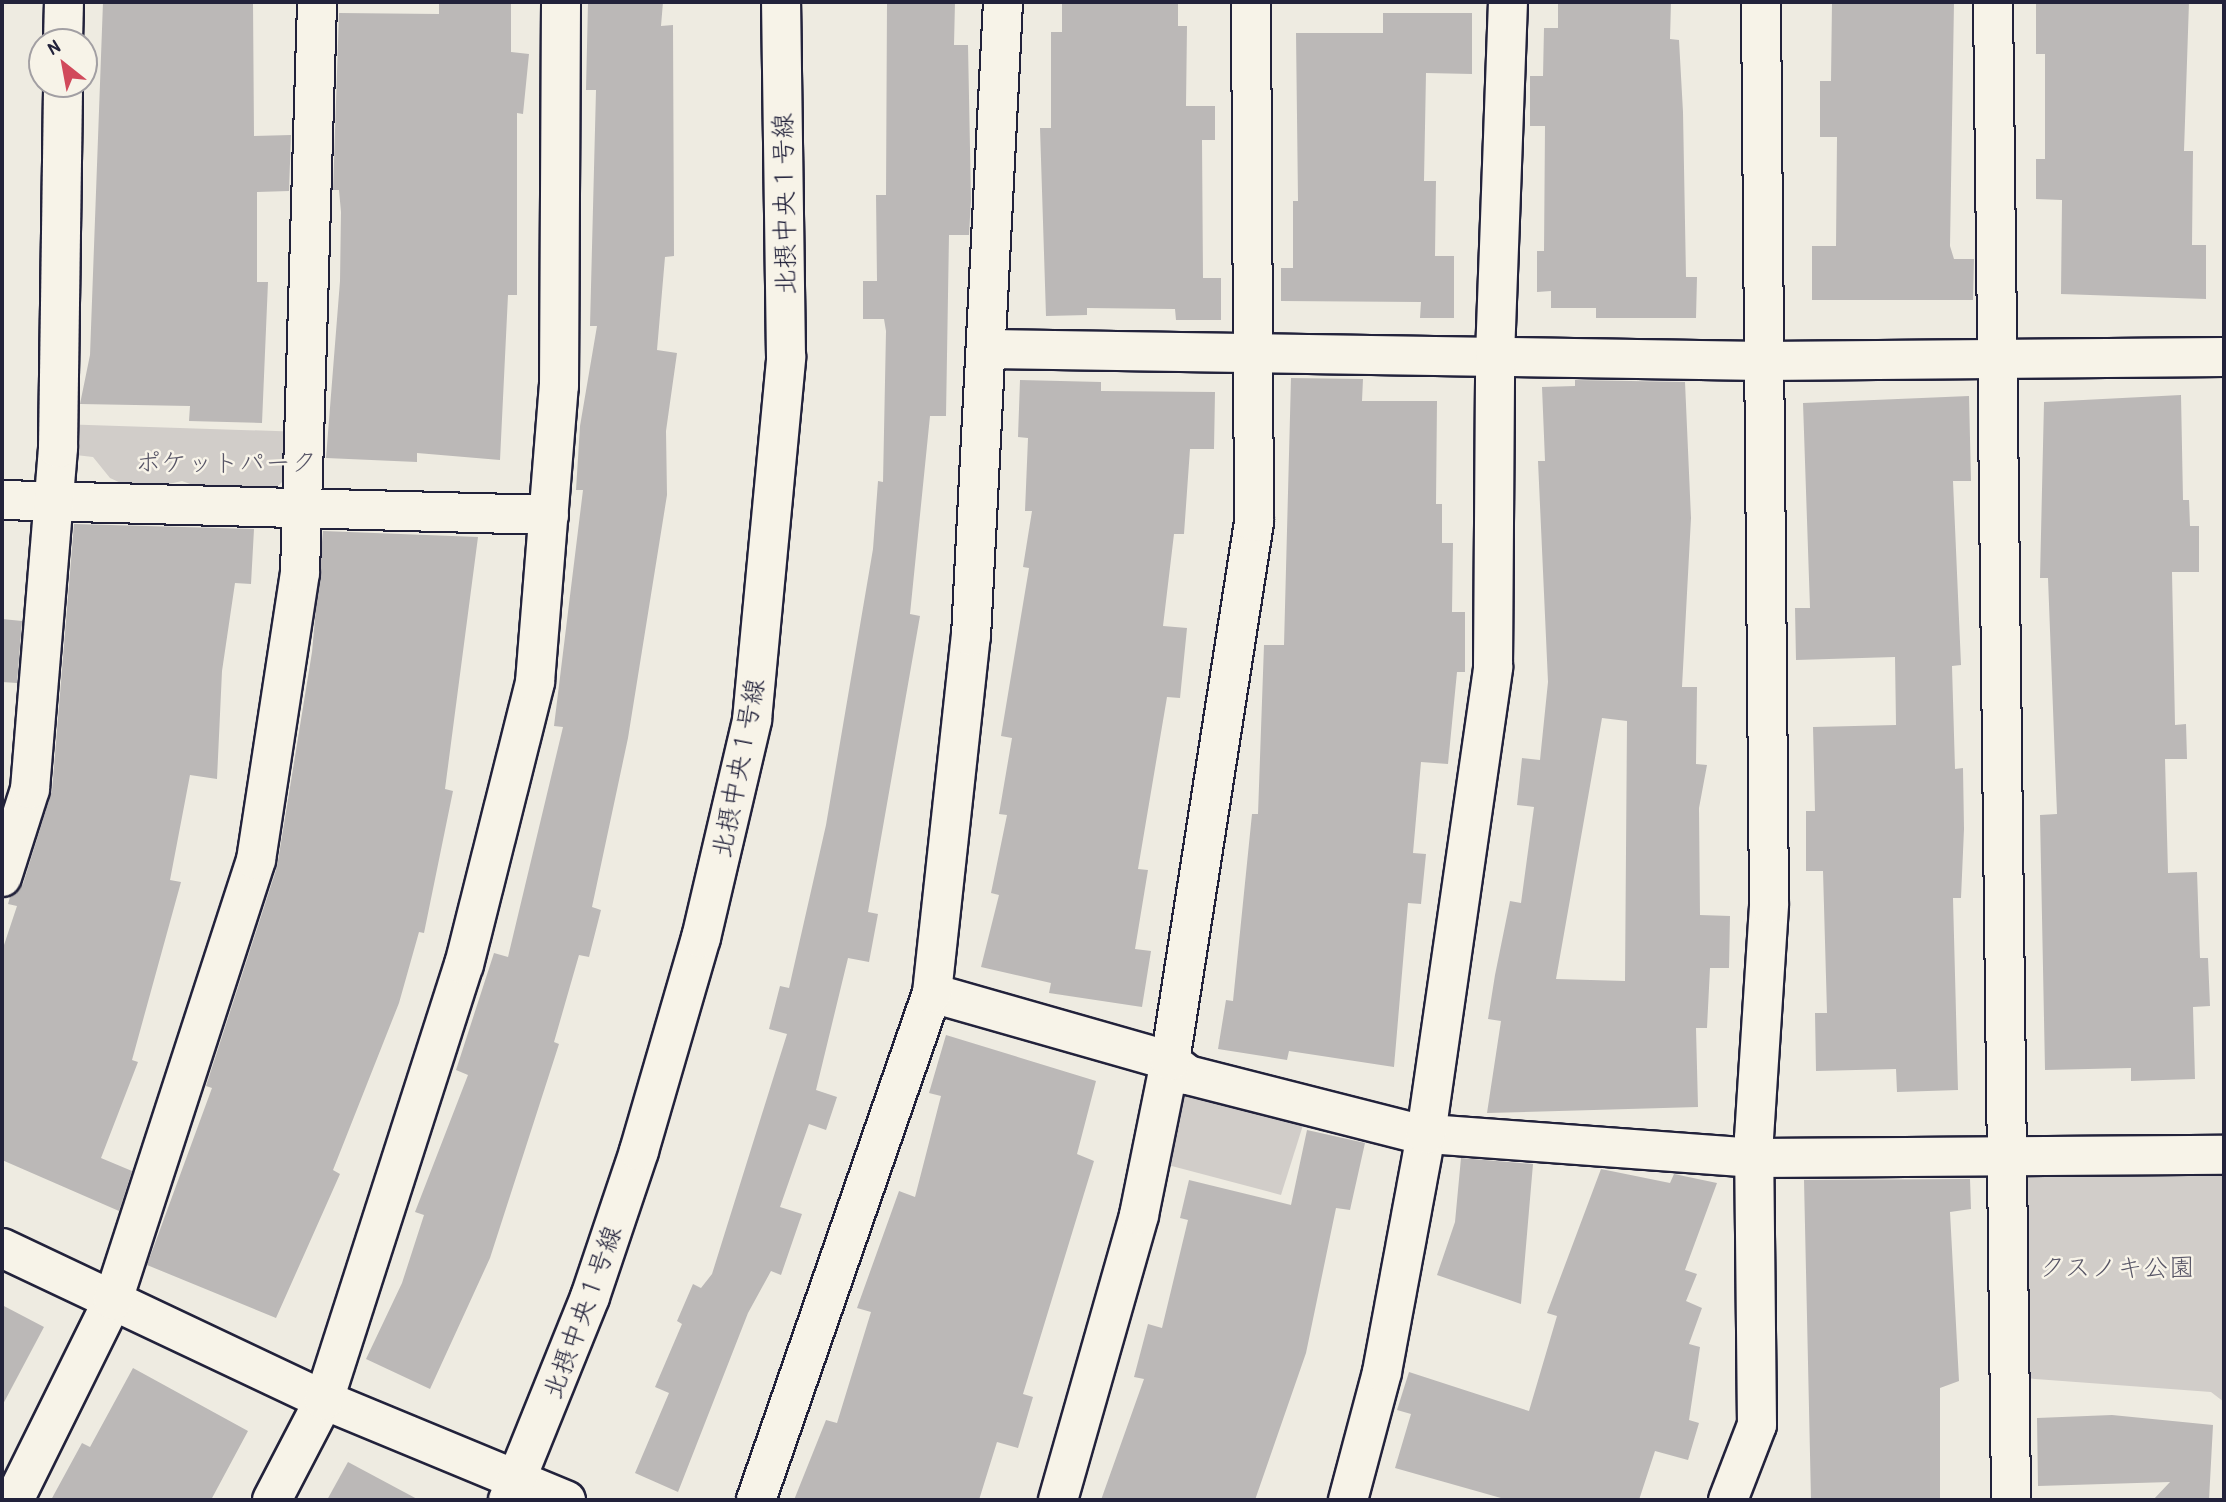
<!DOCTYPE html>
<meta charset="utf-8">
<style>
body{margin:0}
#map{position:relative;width:2226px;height:1502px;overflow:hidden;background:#eeebe1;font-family:"Patrick Hand","Klee One",sans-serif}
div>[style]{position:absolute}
.green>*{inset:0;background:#d1cdc9}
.building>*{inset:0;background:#bbb8b7}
.roads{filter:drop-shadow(2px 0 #22223b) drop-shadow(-2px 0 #22223b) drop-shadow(0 2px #22223b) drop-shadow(0 -2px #22223b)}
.street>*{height:38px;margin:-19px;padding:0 19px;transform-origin:19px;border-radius:19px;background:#f7f3e8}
.secondary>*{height:38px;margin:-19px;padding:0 19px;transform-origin:19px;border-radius:19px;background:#f7f3e8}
span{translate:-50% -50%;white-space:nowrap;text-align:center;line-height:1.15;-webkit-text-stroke:5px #f7f3e8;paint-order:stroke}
.street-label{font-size:26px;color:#22223b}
.park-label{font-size:26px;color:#575566}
.frame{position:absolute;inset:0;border:4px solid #22223b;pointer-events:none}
.north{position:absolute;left:28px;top:28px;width:70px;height:70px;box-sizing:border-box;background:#f7f3e8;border:2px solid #a29fa3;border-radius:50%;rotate:329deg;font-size:19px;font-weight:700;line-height:28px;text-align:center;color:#22223b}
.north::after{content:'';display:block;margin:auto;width:24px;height:32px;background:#d1495b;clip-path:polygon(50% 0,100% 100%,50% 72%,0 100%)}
</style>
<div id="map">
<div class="green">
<div style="clip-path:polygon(58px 424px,304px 432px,303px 461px,272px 492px,220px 495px,182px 481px,138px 491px,110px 478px,93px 457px,58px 453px)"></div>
<div style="clip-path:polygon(1159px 1091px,1309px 1106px,1281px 1195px,1149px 1160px)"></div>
<div style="clip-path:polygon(2224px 1156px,2224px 1402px,2211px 1392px,2010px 1377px,2008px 1157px)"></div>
</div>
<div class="building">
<div style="clip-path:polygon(103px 2px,253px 2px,254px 136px,291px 135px,289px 191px,257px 192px,257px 282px,268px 282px,262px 423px,189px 421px,190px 406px,80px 404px,90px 355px)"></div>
<div style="clip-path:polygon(439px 2px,511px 2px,511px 52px,529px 54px,523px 114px,517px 113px,517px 295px,508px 295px,500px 460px,417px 453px,417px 462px,326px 458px,340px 281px,341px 212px,339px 190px,333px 190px,339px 13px,439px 14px)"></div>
<div style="clip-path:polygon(588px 2px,663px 2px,661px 26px,673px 25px,674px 256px,665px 257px,657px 350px,677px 353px,666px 431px,667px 495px,628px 738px,592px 907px,601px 910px,589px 957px,579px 955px,554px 1042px,559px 1044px,490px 1258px,430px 1389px,366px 1359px,402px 1283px,424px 1215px,415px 1212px,468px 1075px,456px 1070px,494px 953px,508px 957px,563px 727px,554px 726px,583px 490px,576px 490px,580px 426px,597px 326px,590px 326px,596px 90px,586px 90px)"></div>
<div style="clip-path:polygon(887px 2px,955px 2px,954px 45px,968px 45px,971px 200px,969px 235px,949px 235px,946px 416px,930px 416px,910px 614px,920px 616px,868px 912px,878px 914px,869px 962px,848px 958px,816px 1090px,837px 1097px,826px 1130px,809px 1124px,780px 1207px,802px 1214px,781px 1275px,771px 1271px,748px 1313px,678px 1492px,635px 1473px,669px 1393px,655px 1387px,682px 1324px,677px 1321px,693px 1284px,701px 1288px,712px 1274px,787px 1034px,769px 1029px,780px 986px,789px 988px,826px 825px,873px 549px,878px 481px,883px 482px,886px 331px,884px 319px,863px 319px,863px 281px,877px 281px,876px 195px,886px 195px)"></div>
<div style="clip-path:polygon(1062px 2px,1178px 2px,1178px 26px,1187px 26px,1186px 106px,1215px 106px,1215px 140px,1202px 140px,1203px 278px,1221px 278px,1221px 320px,1176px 320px,1175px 309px,1087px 308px,1087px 315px,1046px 316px,1040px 128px,1051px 128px,1051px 32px,1062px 32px)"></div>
<div style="clip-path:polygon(1558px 2px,1671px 2px,1670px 39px,1679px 40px,1683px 112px,1686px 277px,1697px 277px,1696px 318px,1596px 318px,1596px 308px,1551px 308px,1551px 291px,1537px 292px,1537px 251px,1544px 251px,1545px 126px,1530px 126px,1530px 76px,1543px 76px,1544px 28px,1558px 28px)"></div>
<div style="clip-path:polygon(1832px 2px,1954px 2px,1950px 246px,1954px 259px,1974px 259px,1973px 300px,1812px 300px,1812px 246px,1836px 246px,1837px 137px,1820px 137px,1820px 81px,1831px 81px)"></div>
<div style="clip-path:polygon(2189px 2px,2184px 151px,2193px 151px,2192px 245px,2206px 245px,2206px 299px,2061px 294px,2062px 200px,2036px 199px,2036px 159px,2045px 159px,2045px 54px,2036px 54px,2036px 3px)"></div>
<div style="clip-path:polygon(1383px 13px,1472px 13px,1472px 74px,1426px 73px,1424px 181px,1436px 181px,1435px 256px,1454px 256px,1454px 318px,1420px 318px,1421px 302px,1281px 301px,1281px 268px,1293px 268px,1293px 201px,1298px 201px,1296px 33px,1383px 33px)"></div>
<div style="clip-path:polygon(1291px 378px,1363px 379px,1362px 401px,1437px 401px,1436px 504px,1442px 504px,1442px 543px,1453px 543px,1452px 612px,1465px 612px,1465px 672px,1457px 672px,1448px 764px,1421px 762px,1413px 853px,1426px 854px,1421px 904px,1408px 903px,1394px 1067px,1289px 1051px,1287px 1060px,1218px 1049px,1226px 1000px,1233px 1001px,1252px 814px,1258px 814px,1264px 645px,1284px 645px)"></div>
<div style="clip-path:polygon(1020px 380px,1101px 382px,1101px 391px,1215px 392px,1214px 449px,1190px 449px,1184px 534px,1174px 534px,1163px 626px,1187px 628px,1180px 698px,1167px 697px,1138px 869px,1148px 870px,1135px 949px,1151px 951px,1142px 1007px,1049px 993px,1051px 983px,981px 967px,999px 895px,991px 893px,1007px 815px,999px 814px,1012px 738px,1001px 736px,1029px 568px,1023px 567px,1032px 511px,1025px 511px,1028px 438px,1018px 437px)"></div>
<div style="clip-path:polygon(evenodd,1575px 380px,1685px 382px,1691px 518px,1682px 687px,1697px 687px,1696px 764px,1707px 765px,1699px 808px,1700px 915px,1730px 916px,1729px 968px,1710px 968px,1707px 1028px,1696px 1028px,1698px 1107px,1487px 1113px,1501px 1021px,1488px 1019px,1495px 975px,1510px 901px,1521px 903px,1534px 807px,1517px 805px,1522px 758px,1540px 760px,1548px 682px,1538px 461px,1545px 461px,1542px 387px,1575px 386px,1575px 380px,1602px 718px,1627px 721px,1625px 981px,1556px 979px,1602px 718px)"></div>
<div style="clip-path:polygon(2181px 395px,2183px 500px,2189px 500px,2190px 526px,2199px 526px,2199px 572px,2172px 572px,2175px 725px,2186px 724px,2187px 759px,2165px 759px,2168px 873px,2197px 872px,2200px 958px,2208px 958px,2210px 1006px,2193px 1007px,2195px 1079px,2131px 1081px,2131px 1068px,2045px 1070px,2040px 815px,2057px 814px,2048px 578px,2040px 578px,2044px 402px)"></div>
<div style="clip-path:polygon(1969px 396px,1971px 481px,1953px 481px,1961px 665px,1952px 666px,1955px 769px,1963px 768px,1964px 829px,1961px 898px,1953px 898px,1958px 1090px,1897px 1092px,1896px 1069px,1816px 1071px,1815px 1013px,1827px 1013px,1823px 871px,1806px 871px,1806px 811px,1815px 811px,1813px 727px,1896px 725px,1895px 657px,1796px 660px,1795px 608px,1810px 608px,1803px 403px)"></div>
<div style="clip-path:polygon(74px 524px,254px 529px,251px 584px,235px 583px,222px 671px,217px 779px,190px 775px,170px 880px,181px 882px,132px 1060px,138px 1062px,101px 1158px,132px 1171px,119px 1211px,2px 1160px,2px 951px,17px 906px,8px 904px,10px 897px,23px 884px,52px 791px)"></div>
<div style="clip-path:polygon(323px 531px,478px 537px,445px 789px,453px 791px,424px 933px,419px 932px,399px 1003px,333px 1170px,340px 1174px,276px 1318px,147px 1265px,212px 1088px,206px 1086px,277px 867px,312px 652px)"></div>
<div style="clip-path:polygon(2px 619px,22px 621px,17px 683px,2px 682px)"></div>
<div style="clip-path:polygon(946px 1035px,1096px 1081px,1077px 1154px,1094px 1161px,1023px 1394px,1033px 1397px,1018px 1448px,997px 1442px,979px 1500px,794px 1500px,826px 1420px,837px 1423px,871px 1312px,857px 1308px,899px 1191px,915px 1197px,941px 1096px,929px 1093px)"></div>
<div style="clip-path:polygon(1307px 1130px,1365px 1143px,1350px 1210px,1336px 1208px,1306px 1353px,1255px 1500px,1101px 1500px,1144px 1379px,1134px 1377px,1148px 1324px,1162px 1328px,1188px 1220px,1180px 1218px,1189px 1180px,1291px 1205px)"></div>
<div style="clip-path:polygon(1461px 1158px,1533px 1164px,1521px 1304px,1437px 1275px,1455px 1222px)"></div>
<div style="clip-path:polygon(1601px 1169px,1670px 1183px,1674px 1174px,1717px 1183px,1685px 1270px,1697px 1274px,1686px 1301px,1702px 1308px,1689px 1344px,1700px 1347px,1689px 1420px,1699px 1423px,1688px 1460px,1655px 1451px,1639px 1500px,1508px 1500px,1395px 1468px,1411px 1414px,1397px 1410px,1409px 1372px,1529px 1411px,1557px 1316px,1547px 1313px)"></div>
<div style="clip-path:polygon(1970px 1179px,1971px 1209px,1950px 1212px,1959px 1381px,1940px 1388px,1940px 1500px,1811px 1500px,1804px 1180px)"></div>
<div style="clip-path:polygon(2px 1305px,44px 1327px,2px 1406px)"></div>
<div style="clip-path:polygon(133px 1368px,248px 1431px,211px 1500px,51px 1500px,82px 1443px,90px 1447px)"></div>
<div style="clip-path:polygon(2112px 1415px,2213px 1425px,2209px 1500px,2153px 1500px,2170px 1482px,2038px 1486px,2037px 1418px)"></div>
<div style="clip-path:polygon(348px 1462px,419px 1500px,327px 1500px)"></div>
</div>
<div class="roads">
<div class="street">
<div style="left:1993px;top:2px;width:1498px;rotate:89.31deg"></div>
<div style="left:63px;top:42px;width:40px;rotate:-88.6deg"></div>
<div style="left:990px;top:349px;width:773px;rotate:0.89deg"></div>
<div style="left:1763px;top:361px;width:461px;rotate:-0.5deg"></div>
<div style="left:2px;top:500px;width:547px;rotate:1.57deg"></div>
<div style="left:2px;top:877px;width:92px;rotate:-72.3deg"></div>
<div style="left:30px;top:789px;width:342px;rotate:-85.3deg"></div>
<div style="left:58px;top:448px;width:364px;rotate:-89.2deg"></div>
<div style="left:932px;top:993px;width:248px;rotate:15.9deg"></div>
<div style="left:1170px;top:1061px;width:23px;rotate:38deg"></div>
<div style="left:1188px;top:1075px;width:234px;rotate:14.3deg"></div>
<div style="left:1415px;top:1133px;width:341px;rotate:4.2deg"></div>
<div style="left:1755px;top:1158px;width:469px;rotate:-0.4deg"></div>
<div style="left:2px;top:1248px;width:356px;rotate:25.3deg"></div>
<div style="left:324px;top:1400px;width:262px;rotate:22.5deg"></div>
<div style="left:14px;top:1500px;width:223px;rotate:-63.7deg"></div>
<div style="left:113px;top:1300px;width:463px;rotate:-72deg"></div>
<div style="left:256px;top:860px;width:290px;rotate:-81.3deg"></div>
<div style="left:300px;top:573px;width:571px;rotate:-88.29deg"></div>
<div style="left:272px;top:1500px;width:113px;rotate:-62.5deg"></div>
<div style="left:324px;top:1400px;width:457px;rotate:-72.2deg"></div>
<div style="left:464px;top:965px;width:292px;rotate:-75.9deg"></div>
<div style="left:535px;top:682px;width:297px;rotate:-85.4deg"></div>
<div style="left:559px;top:386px;width:384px;rotate:-89.7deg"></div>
<div style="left:756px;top:1500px;width:537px;rotate:-70.86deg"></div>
<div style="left:932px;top:993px;width:359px;rotate:-83.8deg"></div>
<div style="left:971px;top:636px;width:635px;rotate:-87.11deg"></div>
<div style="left:1058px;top:1500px;width:296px;rotate:-74.1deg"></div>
<div style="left:1139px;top:1215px;width:157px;rotate:-78.6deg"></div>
<div style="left:1170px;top:1061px;width:546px;rotate:-81.14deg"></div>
<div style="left:1254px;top:522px;width:520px;rotate:-90.33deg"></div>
<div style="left:1348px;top:1500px;width:132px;rotate:-75.1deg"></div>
<div style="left:1382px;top:1372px;width:242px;rotate:-79.5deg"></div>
<div style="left:1426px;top:1134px;width:472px;rotate:-81.8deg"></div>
<div style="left:1493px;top:667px;width:311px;rotate:-89.6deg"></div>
<div style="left:1495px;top:356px;width:354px;rotate:-87.9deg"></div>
<div style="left:1728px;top:1500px;width:80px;rotate:-68.9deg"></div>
<div style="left:1757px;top:1425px;width:287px;rotate:-90.6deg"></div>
<div style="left:1754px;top:1138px;width:235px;rotate:-86.3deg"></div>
<div style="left:1769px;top:903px;width:901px;rotate:-90.51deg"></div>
</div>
<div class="secondary">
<div style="left:508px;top:1500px;width:219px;rotate:-68deg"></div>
<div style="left:590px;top:1297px;width:154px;rotate:-71.4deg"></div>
<div style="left:639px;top:1151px;width:222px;rotate:-73.8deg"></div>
<div style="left:701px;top:938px;width:224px;rotate:-76.8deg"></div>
<div style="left:752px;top:720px;width:365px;rotate:-84.6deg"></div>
<div style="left:786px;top:357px;width:355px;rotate:-90.8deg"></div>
</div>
</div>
<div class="street-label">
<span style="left:784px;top:204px;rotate:-91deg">北摂中央１号線</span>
<span style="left:738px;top:768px;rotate:-79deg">北摂中央１号線</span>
<span style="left:582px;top:1312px;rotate:-70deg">北摂中央１号線</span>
</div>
<div class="park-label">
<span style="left:226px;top:462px">ポケットパーク</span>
<span style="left:2117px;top:1267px">クスノキ公園</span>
</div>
<div class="frame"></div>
<div class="north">N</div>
</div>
